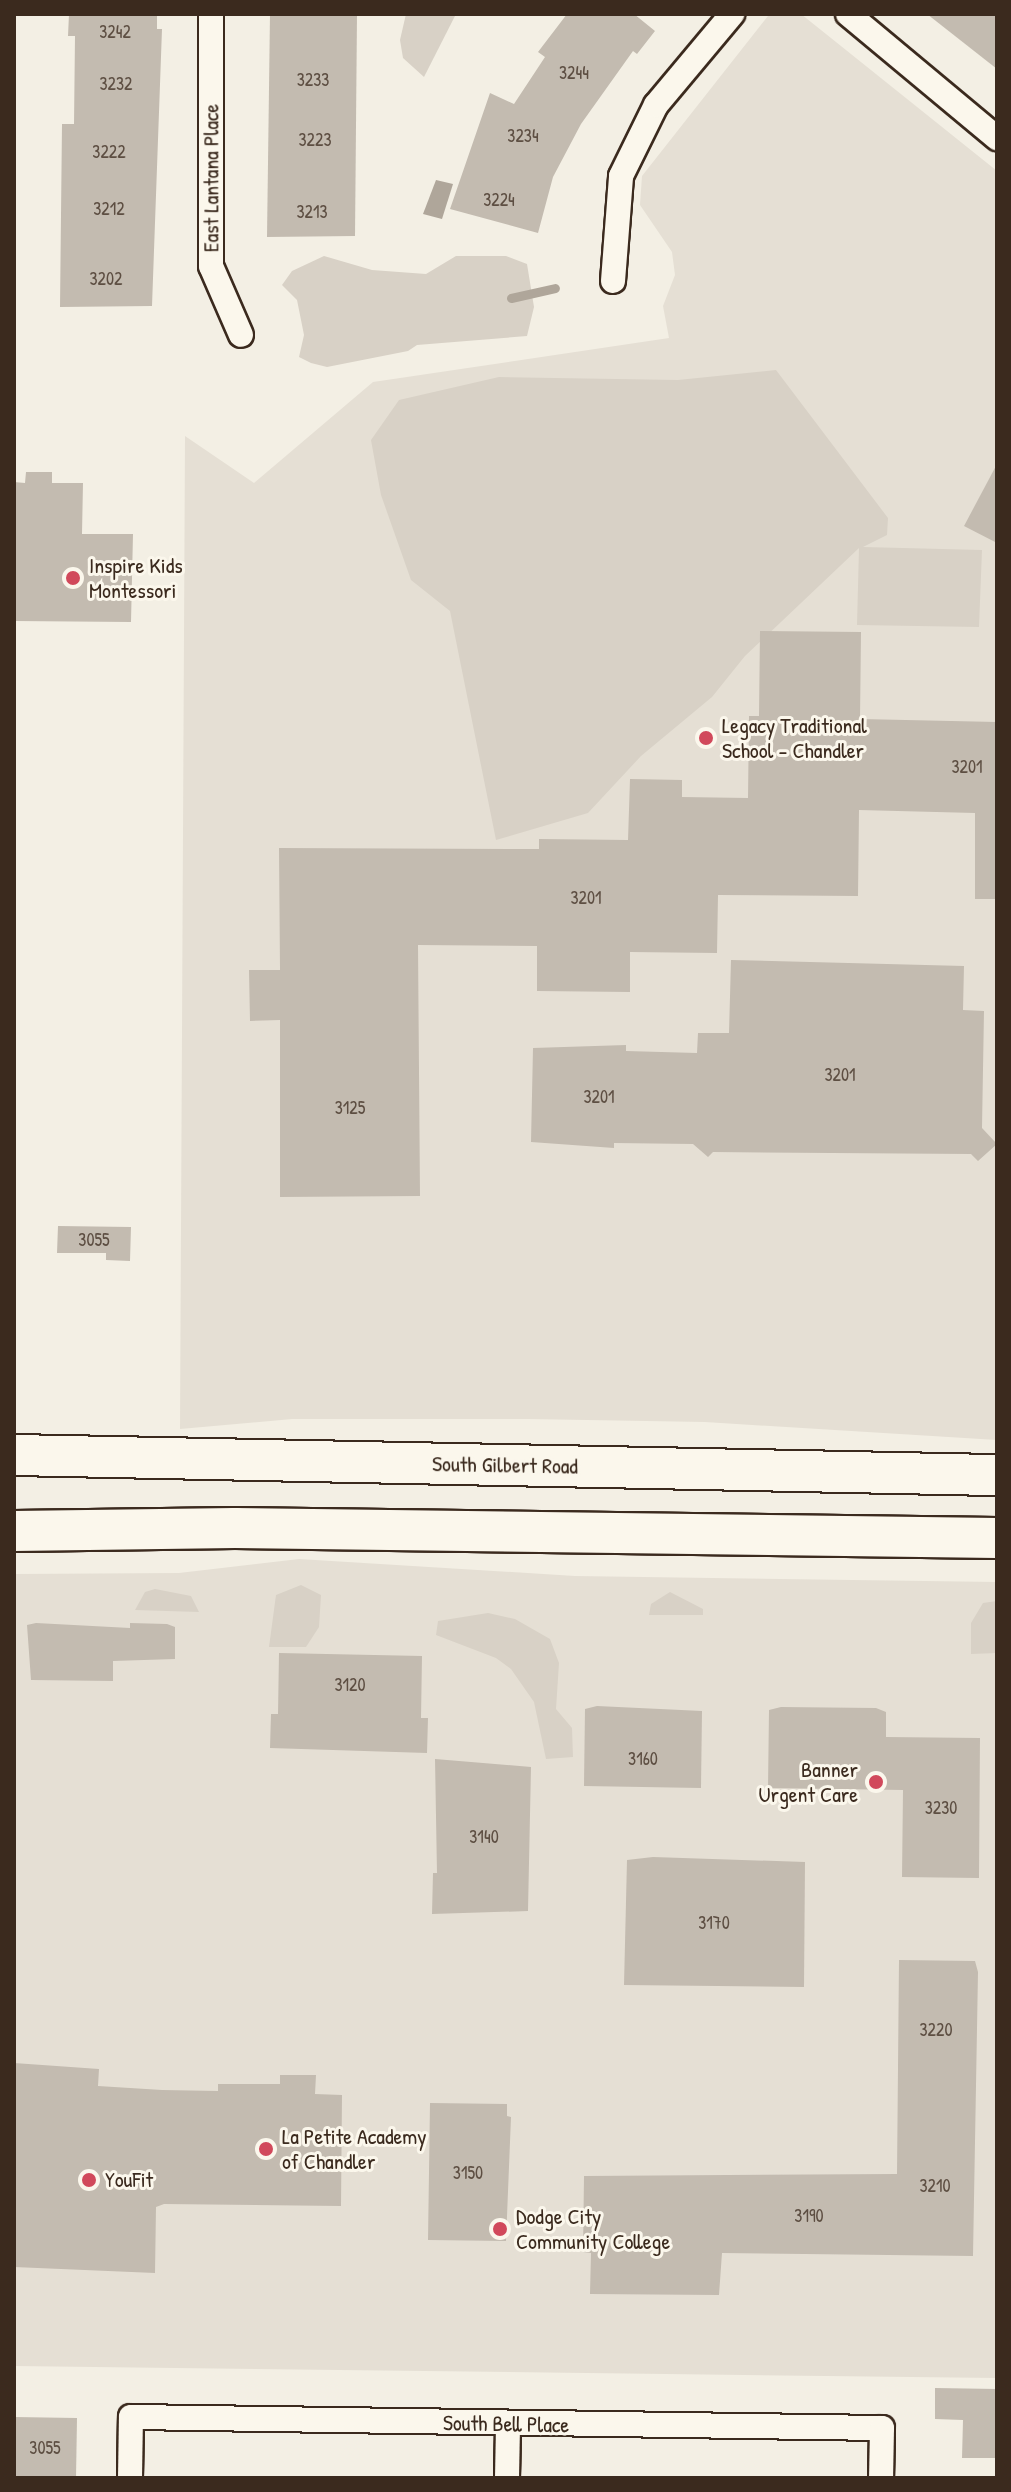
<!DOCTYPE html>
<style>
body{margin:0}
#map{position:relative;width:1011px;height:2492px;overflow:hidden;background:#f3efe4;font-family:"Patrick Hand",sans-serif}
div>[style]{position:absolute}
.built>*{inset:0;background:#e5dfd4}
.green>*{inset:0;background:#d8d1c6}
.water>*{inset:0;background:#afa69a}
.stream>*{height:9px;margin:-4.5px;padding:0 4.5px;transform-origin:4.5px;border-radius:4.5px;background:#afa69a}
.building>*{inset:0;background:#c3bbb0}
.roads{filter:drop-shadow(2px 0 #3b2a1e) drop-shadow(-2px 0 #3b2a1e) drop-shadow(0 2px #3b2a1e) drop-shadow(0 -2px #3b2a1e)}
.minor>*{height:24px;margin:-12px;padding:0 12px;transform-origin:12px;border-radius:12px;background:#fbf7ec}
.primary>*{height:40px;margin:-20px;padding:0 20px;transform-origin:20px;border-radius:20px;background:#fbf7ec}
.dots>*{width:22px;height:22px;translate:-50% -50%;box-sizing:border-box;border:4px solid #fbf7ec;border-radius:50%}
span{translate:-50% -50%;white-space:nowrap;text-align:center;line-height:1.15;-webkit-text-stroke:6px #fbf7ec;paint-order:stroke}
.number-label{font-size:18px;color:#5d4e42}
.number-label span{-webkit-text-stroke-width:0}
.street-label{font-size:22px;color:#3b2a1e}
.poi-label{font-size:22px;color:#3b2a1e}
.left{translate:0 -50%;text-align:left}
.right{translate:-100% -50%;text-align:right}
.frame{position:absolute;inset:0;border:16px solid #3b2a1e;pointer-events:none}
</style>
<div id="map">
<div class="built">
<div style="clip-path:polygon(801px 14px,997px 171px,997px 1440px,705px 1422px,528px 1419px,292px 1419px,180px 1429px,185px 436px,254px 483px,373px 382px,669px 338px,663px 306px,675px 275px,672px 252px,640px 205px,642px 176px,768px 16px)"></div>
<div style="clip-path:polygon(299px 1559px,575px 1576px,997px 1582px,997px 2378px,14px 2366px,14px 1574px,179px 1573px)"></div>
</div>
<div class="green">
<div style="clip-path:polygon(406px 14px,456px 14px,424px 77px,403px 58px,400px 40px)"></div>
<div style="clip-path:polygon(324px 256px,372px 270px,426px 274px,456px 256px,506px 256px,527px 264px,534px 307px,527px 336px,417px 345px,408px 351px,327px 367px,311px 363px,299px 357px,304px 335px,297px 300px,282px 285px,292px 271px)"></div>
<div style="clip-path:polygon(776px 370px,888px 518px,887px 535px,863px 547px,982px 550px,979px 627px,857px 625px,859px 548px,745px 656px,712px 697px,641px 756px,588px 813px,496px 840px,450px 611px,411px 580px,381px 495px,371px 440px,399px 400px,499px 377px,678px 380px)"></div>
<div style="clip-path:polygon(301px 1585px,321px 1595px,319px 1627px,306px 1647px,269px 1647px,276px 1595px)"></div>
<div style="clip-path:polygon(155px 1589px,191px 1596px,199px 1612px,135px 1610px,145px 1592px)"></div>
<div style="clip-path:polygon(670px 1592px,703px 1609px,703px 1615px,649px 1615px,651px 1604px)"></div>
<div style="clip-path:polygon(997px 1601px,997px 1653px,971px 1654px,971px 1623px,983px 1603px)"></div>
<div style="clip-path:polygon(488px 1613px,515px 1619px,550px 1639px,559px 1663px,556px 1709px,572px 1728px,573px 1757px,546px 1759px,534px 1702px,511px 1669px,496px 1658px,436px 1635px,438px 1621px)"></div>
</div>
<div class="water">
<div style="clip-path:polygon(436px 180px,453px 184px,442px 219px,423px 214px)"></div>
</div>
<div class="stream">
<div style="left:511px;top:298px;width:45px;rotate:-12.8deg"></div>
</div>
<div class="building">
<div style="clip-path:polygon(69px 14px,157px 14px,157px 29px,162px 29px,152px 306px,60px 307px,62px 124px,74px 124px,75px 36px,68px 36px)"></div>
<div style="clip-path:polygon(270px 14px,357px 14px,355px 236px,267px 237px)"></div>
<div style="clip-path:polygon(567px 14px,634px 14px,655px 31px,637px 54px,633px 51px,581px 124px,553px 177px,538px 233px,450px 209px,490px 93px,514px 104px,545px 57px,538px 52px)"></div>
<div style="clip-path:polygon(927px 14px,997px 14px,997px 69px)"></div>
<div style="clip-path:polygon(997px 464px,997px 543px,964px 526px)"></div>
<div style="clip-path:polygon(26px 472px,52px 472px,52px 483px,83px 483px,82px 534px,133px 534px,131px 622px,14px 621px,14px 482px,25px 483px)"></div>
<div style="clip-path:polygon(760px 631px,861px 632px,860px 719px,997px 722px,997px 899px,975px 899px,975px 813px,859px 810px,858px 896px,718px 895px,717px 953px,630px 952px,630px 992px,537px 991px,537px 946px,418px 945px,420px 1196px,280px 1197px,280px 1020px,250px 1021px,249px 970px,280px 970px,279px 848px,539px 849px,539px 839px,628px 840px,630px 779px,682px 780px,682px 797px,748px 798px,749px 716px,759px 716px)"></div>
<div style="clip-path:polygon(731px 960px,964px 966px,963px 1010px,984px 1011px,982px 1128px,997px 1144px,978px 1161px,971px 1154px,713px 1152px,708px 1157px,693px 1144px,614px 1143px,614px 1148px,531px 1142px,533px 1048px,626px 1045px,626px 1051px,697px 1053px,698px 1033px,729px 1033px)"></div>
<div style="clip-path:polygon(58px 1226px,131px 1227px,130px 1261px,106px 1260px,106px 1253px,57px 1253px)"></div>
<div style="clip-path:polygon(36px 1623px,130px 1628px,130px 1623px,167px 1624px,175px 1627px,175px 1659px,113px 1661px,113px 1681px,31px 1680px,27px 1625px)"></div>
<div style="clip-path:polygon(279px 1653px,422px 1656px,421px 1718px,428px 1718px,427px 1753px,270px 1748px,271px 1714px,278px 1714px)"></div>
<div style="clip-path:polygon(597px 1706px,702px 1711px,701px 1788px,584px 1786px,585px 1709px)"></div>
<div style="clip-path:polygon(781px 1707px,876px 1708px,886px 1712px,886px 1737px,980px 1738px,979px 1878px,902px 1877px,903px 1790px,768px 1788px,769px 1710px)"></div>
<div style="clip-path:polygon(435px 1759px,531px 1767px,528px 1911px,432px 1914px,433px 1873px,437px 1873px)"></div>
<div style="clip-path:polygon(653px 1857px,805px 1862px,804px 1987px,624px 1985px,627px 1860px)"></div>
<div style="clip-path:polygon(899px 1960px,975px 1961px,978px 1972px,973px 2256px,722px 2253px,719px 2295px,590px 2294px,591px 2253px,583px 2252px,584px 2176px,897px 2174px)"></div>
<div style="clip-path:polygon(14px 2063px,99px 2069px,98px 2086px,162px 2090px,218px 2091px,218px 2084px,280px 2084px,280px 2075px,316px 2075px,315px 2094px,342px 2095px,341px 2206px,164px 2204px,156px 2207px,155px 2273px,14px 2267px)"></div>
<div style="clip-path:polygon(430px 2103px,507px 2104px,507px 2116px,511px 2117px,506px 2241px,428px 2240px)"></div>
<div style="clip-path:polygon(935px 2388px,997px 2389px,997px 2458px,962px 2458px,963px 2420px,935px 2419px)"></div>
<div style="clip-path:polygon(14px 2417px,77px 2418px,76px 2478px,14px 2478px)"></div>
</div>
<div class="roads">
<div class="minor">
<div style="left:211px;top:14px;width:252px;rotate:90deg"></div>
<div style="left:211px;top:266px;width:75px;rotate:66.5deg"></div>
<div style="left:848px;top:14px;width:194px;rotate:39.8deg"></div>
<div style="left:613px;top:281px;width:105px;rotate:-85.6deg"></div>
<div style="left:621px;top:176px;width:79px;rotate:-63.8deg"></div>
<div style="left:656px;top:105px;width:119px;rotate:-50.1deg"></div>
<div style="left:130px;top:2478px;width:61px;rotate:-89.1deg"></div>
<div style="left:131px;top:2417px;width:751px;rotate:0.84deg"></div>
<div style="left:882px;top:2428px;width:50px;rotate:91.1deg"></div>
<div style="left:507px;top:2478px;width:54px;rotate:-88.9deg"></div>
</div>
<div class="primary">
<div style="left:14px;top:1455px;width:983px;rotate:1.17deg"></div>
<div style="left:14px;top:1531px;width:221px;rotate:-0.8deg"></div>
<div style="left:235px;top:1528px;width:762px;rotate:0.75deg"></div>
</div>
</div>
<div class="dots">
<div style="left:73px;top:578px;background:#d1495b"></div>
<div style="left:706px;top:738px;background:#d1495b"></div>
<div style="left:876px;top:1782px;background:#d1495b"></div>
<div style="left:266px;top:2149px;background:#d1495b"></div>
<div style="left:89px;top:2180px;background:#d1495b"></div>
<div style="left:500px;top:2229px;background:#d1495b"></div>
</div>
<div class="number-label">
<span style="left:115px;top:32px">3242</span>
<span style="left:574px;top:73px">3244</span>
<span style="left:313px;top:80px">3233</span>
<span style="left:116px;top:84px">3232</span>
<span style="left:523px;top:136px">3234</span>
<span style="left:315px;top:140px">3223</span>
<span style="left:109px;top:152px">3222</span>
<span style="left:499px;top:200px">3224</span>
<span style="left:109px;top:209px">3212</span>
<span style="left:312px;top:212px">3213</span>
<span style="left:106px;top:279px">3202</span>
<span style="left:967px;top:767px">3201</span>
<span style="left:586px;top:898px">3201</span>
<span style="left:840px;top:1075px">3201</span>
<span style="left:599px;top:1097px">3201</span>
<span style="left:350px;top:1108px">3125</span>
<span style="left:94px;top:1240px">3055</span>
<span style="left:350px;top:1685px">3120</span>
<span style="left:643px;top:1759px">3160</span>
<span style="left:941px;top:1808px">3230</span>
<span style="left:484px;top:1837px">3140</span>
<span style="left:714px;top:1923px">3170</span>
<span style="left:936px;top:2030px">3220</span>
<span style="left:468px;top:2173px">3150</span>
<span style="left:935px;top:2186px">3210</span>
<span style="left:809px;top:2216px">3190</span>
<span style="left:45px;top:2448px">3055</span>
</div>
<div class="street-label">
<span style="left:211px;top:178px;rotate:-90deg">East Lantana Place</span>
<span style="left:505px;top:1465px;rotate:1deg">South Gilbert Road</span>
<span style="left:506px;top:2424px;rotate:1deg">South Bell Place</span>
</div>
<div class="poi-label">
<span class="left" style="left:89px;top:578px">Inspire Kids<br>Montessori</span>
<span class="left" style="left:722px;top:738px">Legacy Traditional<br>School - Chandler</span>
<span class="right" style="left:858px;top:1782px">Banner<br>Urgent Care</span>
<span class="left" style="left:282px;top:2149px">La Petite Academy<br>of Chandler</span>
<span class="left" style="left:105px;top:2180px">YouFit</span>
<span class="left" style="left:516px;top:2229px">Dodge City<br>Community College</span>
</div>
<div class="frame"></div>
</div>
